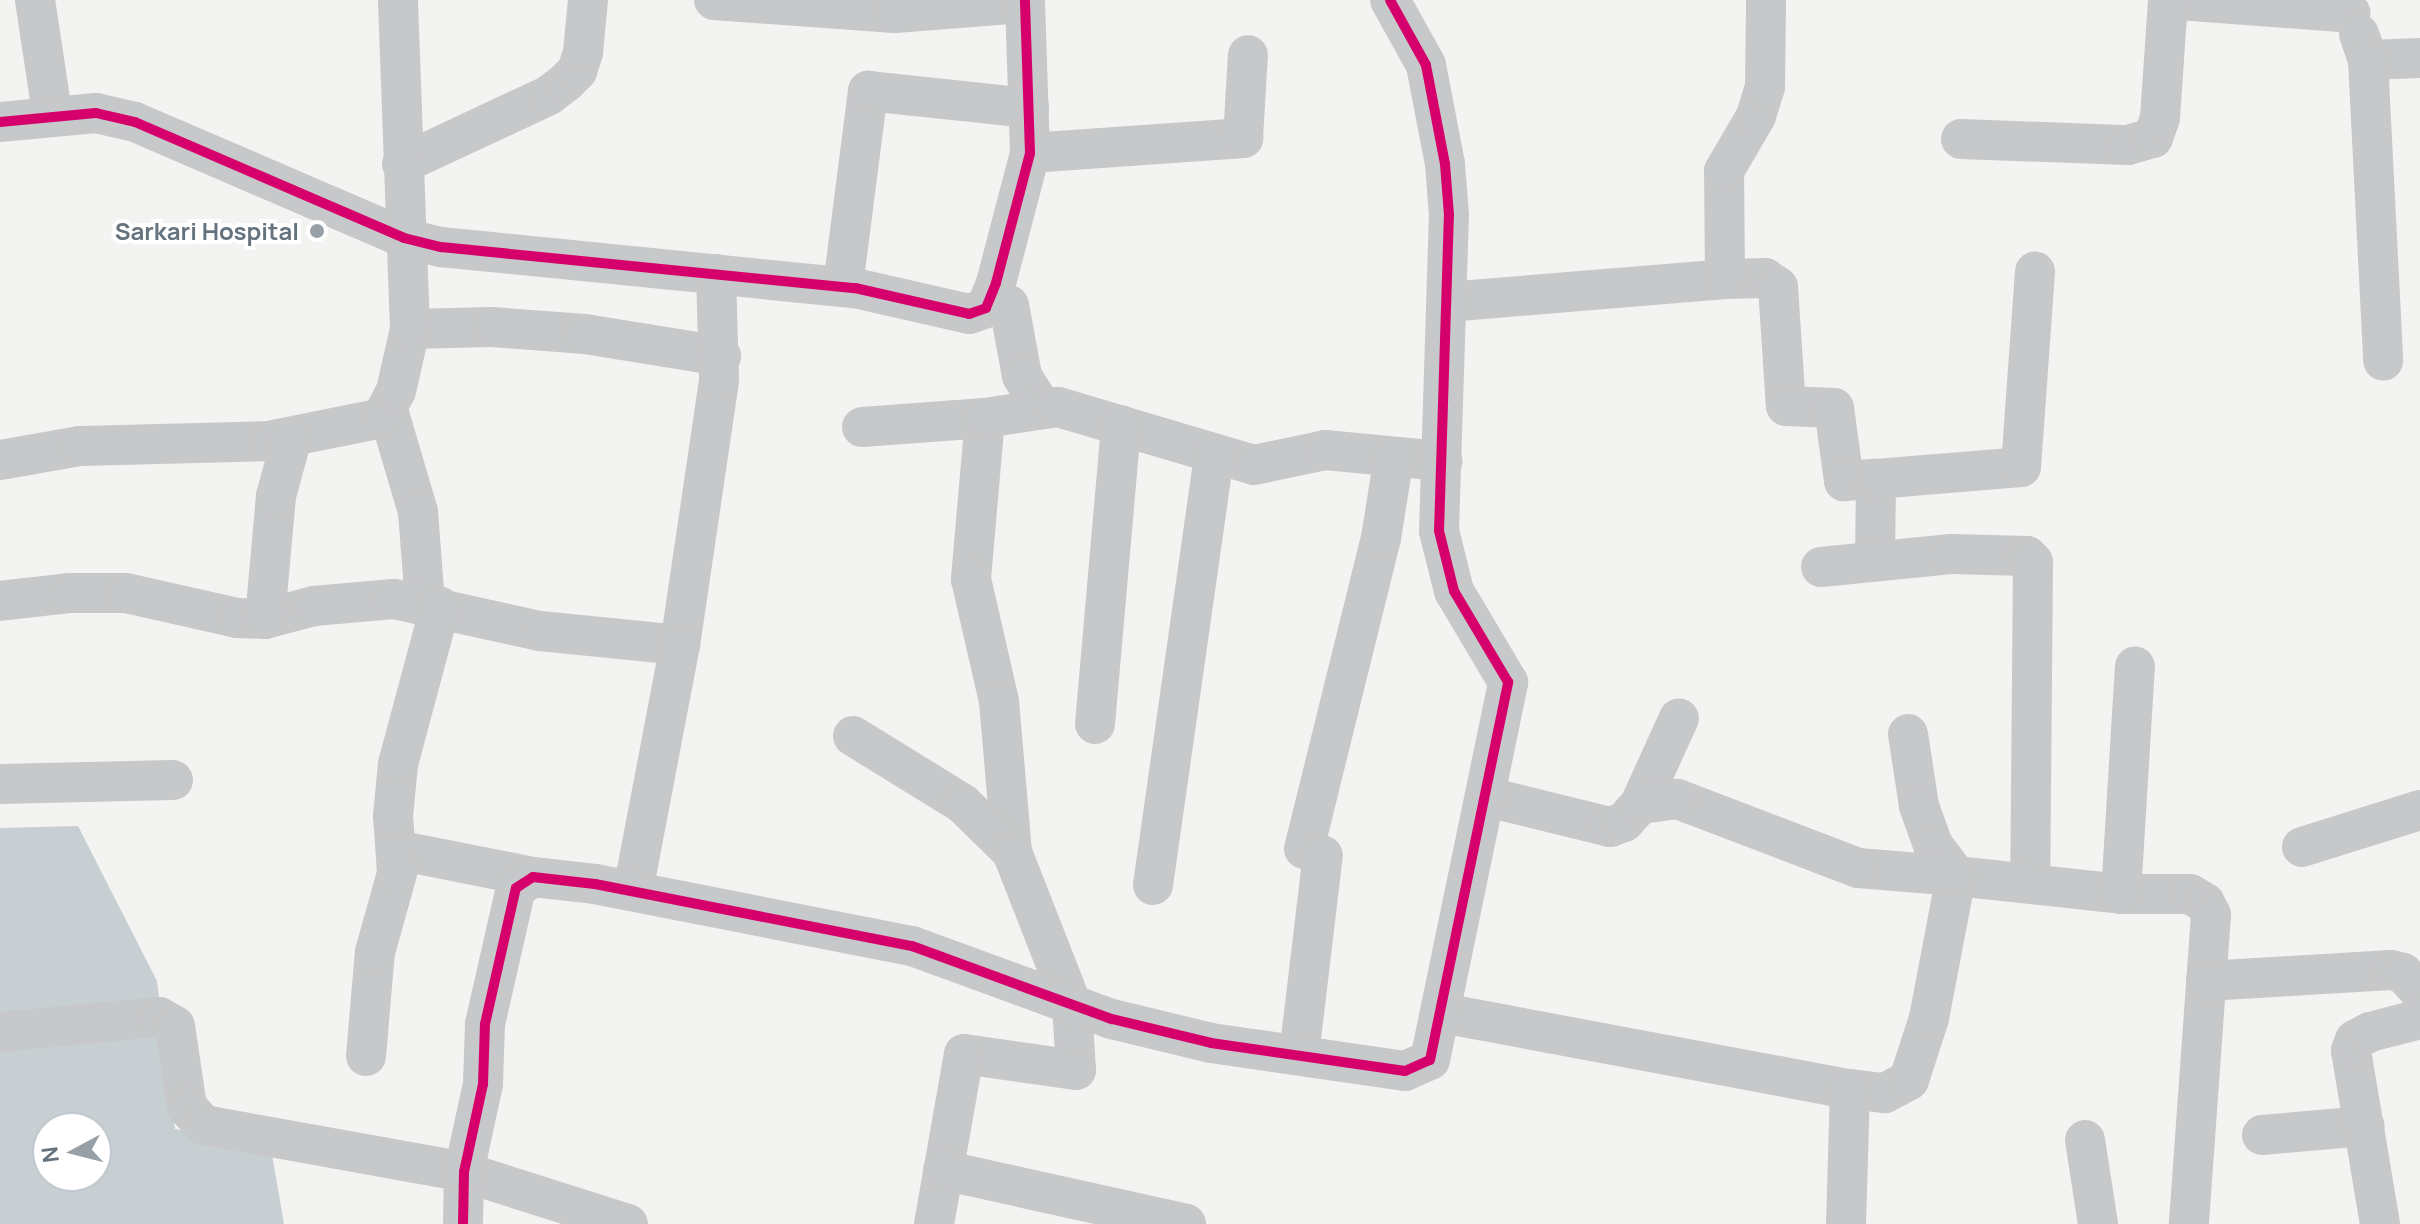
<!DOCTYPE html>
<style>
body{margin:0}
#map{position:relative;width:2420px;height:1224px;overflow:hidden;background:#f3f3f1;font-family:Manrope,sans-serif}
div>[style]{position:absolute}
.water>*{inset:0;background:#c8cfd2}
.minor>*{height:40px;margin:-20px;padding:0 20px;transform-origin:20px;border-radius:20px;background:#c7c8c9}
.cycleway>*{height:10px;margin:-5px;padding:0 5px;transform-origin:5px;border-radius:5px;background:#d6006c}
.dots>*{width:22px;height:22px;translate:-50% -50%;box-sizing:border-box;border:4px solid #fff;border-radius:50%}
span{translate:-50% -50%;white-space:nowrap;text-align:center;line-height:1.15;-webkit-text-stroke:8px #fff;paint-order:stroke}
.poi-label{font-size:24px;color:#65737f;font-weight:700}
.right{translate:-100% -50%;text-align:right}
.north{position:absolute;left:32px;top:1112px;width:80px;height:80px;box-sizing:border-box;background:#fff;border:2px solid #c1c7cc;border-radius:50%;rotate:263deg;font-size:22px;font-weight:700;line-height:32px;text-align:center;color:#65737f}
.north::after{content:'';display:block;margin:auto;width:28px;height:36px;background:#97a0a7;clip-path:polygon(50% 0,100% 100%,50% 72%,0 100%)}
</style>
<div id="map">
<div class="water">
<div style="clip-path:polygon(evenodd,78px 826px,157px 981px,175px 1129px,270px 1143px,284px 1224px,0 1224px,0 828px,78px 826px,48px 1128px,96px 1128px,96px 1176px,48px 1176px,48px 1128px)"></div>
</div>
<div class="minor">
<div style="left:35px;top:0;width:114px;rotate:81.4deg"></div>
<div style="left:714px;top:0;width:181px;rotate:4.1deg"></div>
<div style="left:895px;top:13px;width:130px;rotate:-4.4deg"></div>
<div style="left:2179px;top:0;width:172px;rotate:4.3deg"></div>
<div style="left:2359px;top:34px;width:28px;rotate:71deg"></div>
<div style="left:2368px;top:60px;width:52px;rotate:-2.2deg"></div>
<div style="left:2368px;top:60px;width:301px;rotate:87.1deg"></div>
<div style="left:0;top:122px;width:96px;rotate:-5.4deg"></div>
<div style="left:96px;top:113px;width:40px;rotate:13deg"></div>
<div style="left:135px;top:122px;width:293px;rotate:23.3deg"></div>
<div style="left:404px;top:238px;width:38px;rotate:14deg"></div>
<div style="left:441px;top:247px;width:416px;rotate:5.7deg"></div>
<div style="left:855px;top:288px;width:117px;rotate:12.8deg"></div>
<div style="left:969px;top:314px;width:18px;rotate:-19deg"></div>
<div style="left:986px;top:308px;width:27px;rotate:-68deg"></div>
<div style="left:996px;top:283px;width:134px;rotate:-75.3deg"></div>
<div style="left:1030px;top:153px;width:153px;rotate:-91.9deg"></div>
<div style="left:1961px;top:139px;width:167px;rotate:2.1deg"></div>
<div style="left:2128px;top:145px;width:26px;rotate:-16deg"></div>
<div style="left:2153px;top:138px;width:21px;rotate:-71deg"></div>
<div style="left:2160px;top:118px;width:118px;rotate:-86.1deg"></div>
<div style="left:1030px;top:153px;width:214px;rotate:-4deg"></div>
<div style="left:1243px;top:138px;width:83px;rotate:-86.6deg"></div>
<div style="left:402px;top:164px;width:162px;rotate:-25.1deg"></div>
<div style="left:549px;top:95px;width:21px;rotate:-37deg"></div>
<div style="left:566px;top:82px;width:16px;rotate:-45deg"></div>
<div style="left:577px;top:71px;width:20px;rotate:-72deg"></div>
<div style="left:583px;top:52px;width:52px;rotate:-84.5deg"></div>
<div style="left:1725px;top:279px;width:40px;rotate:-1.4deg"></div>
<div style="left:1765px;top:278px;width:16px;rotate:35deg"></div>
<div style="left:1778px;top:287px;width:119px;rotate:86.2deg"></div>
<div style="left:1786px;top:406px;width:48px;rotate:2.4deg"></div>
<div style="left:1834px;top:408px;width:74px;rotate:82.2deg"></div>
<div style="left:1844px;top:481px;width:32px;rotate:-4deg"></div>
<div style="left:1876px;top:479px;width:80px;rotate:90.7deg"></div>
<div style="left:843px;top:286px;width:197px;rotate:-82.7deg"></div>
<div style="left:868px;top:91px;width:162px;rotate:6deg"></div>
<div style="left:1447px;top:302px;width:279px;rotate:-4.7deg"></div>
<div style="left:1725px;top:279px;width:108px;rotate:-90.5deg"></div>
<div style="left:1724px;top:171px;width:64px;rotate:-59.8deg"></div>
<div style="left:1756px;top:116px;width:30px;rotate:-73deg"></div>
<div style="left:1765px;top:87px;width:87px;rotate:-89.3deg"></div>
<div style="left:1009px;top:305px;width:72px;rotate:79.6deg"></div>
<div style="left:1022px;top:376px;width:38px;rotate:58deg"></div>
<div style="left:410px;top:329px;width:82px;rotate:-1.4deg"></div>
<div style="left:492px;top:327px;width:93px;rotate:4.3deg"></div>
<div style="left:585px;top:334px;width:138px;rotate:9.2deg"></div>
<div style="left:388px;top:410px;width:106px;rotate:73.6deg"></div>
<div style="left:418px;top:512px;width:92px;rotate:85.6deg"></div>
<div style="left:985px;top:418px;width:162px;rotate:95deg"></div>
<div style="left:971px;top:579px;width:125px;rotate:77.1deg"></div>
<div style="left:999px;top:701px;width:152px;rotate:85.1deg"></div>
<div style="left:862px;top:427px;width:123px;rotate:-4.2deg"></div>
<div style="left:985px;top:418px;width:74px;rotate:-8.6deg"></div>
<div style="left:1058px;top:407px;width:204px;rotate:16.5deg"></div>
<div style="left:1254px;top:465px;width:73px;rotate:-11.9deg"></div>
<div style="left:1325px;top:450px;width:118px;rotate:5.4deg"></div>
<div style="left:0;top:460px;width:81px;rotate:-9.9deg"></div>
<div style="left:80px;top:446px;width:188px;rotate:-1.5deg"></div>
<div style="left:268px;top:441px;width:116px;rotate:-11.4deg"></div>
<div style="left:382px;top:418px;width:30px;rotate:-63deg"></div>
<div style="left:396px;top:391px;width:64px;rotate:-77.3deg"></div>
<div style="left:410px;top:329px;width:329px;rotate:-92.1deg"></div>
<div style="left:1876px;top:479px;width:145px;rotate:-4.7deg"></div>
<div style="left:2021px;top:467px;width:196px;rotate:-85.9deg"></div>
<div style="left:1821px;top:567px;width:131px;rotate:-5.7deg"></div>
<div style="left:1951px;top:554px;width:76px;rotate:1.5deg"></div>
<div style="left:2027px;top:556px;width:8px;rotate:45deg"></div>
<div style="left:2033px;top:562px;width:321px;rotate:90.5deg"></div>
<div style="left:0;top:601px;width:69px;rotate:-6.6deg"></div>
<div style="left:69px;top:593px;width:57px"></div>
<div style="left:126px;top:593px;width:114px;rotate:12.7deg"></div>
<div style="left:237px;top:618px;width:28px;rotate:2deg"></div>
<div style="left:265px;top:619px;width:51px;rotate:-14.9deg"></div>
<div style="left:314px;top:606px;width:80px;rotate:-5deg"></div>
<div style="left:394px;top:599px;width:149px;rotate:12.4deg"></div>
<div style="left:540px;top:631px;width:141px;rotate:5.7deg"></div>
<div style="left:680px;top:645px;width:268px;rotate:-81.6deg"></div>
<div style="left:719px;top:380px;width:106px;rotate:-91.6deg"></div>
<div style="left:265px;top:619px;width:123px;rotate:-84.9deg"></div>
<div style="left:276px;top:496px;width:61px;rotate:-74.8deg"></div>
<div style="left:1095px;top:724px;width:300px;rotate:-85deg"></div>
<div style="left:1908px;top:734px;width:73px;rotate:81.3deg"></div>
<div style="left:1919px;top:806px;width:41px;rotate:70.3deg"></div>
<div style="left:1933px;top:845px;width:39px;rotate:53deg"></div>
<div style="left:1956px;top:876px;width:166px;rotate:6.2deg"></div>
<div style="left:2121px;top:894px;width:69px"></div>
<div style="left:2190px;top:894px;width:17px;rotate:31deg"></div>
<div style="left:2205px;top:903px;width:13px;rotate:63deg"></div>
<div style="left:2211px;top:915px;width:310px;rotate:94.1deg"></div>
<div style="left:853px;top:736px;width:129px;rotate:31.7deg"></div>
<div style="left:963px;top:804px;width:69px;rotate:44.4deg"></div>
<div style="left:1012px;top:852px;width:164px;rotate:68.6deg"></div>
<div style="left:1072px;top:1005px;width:65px;rotate:86.5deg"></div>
<div style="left:1076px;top:1070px;width:113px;rotate:-171.9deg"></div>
<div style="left:964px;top:1054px;width:173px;rotate:100deg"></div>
<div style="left:0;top:784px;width:173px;rotate:-1.3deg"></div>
<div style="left:1488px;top:797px;width:126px;rotate:13.8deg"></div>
<div style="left:1610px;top:827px;width:15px;rotate:-20deg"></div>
<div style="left:1624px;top:822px;width:24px;rotate:-48deg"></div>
<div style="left:1640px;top:804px;width:94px;rotate:-65.6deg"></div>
<div style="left:2302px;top:847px;width:124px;rotate:-17.4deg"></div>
<div style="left:1304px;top:849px;width:320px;rotate:-76.1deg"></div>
<div style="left:1381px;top:538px;width:82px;rotate:-80.9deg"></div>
<div style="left:397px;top:850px;width:139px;rotate:11.2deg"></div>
<div style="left:1153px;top:885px;width:435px;rotate:-81.9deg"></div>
<div style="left:633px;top:891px;width:250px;rotate:-79.2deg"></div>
<div style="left:2121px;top:894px;width:228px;rotate:-86.5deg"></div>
<div style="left:2206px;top:981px;width:185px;rotate:-3.4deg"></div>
<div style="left:2391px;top:970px;width:12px;rotate:14deg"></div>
<div style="left:2403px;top:973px;width:25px;rotate:47deg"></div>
<div style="left:1442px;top:1013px;width:415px;rotate:10.6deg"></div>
<div style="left:1850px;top:1089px;width:35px;rotate:7deg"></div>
<div style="left:1885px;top:1093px;width:27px;rotate:-28deg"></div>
<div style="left:1909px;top:1080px;width:65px;rotate:-72.1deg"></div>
<div style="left:1929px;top:1018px;width:145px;rotate:-79.2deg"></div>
<div style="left:1956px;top:876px;width:98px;rotate:-175.3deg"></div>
<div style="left:1858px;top:868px;width:194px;rotate:-159.1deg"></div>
<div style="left:1677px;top:799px;width:37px;rotate:172deg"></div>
<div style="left:0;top:1032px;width:160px;rotate:-5.4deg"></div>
<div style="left:159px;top:1017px;width:18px;rotate:29deg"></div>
<div style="left:175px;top:1026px;width:82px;rotate:81.6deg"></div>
<div style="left:187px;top:1107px;width:25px;rotate:47deg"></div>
<div style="left:204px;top:1125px;width:264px;rotate:10.2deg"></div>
<div style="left:464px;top:1172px;width:172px;rotate:17.6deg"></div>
<div style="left:1299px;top:1055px;width:201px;rotate:-83.2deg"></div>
<div style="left:366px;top:1056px;width:104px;rotate:-85.1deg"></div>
<div style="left:375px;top:952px;width:82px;rotate:-74.4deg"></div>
<div style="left:397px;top:873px;width:57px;rotate:-94deg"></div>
<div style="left:393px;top:816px;width:52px;rotate:-84.5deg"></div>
<div style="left:398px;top:764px;width:163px;rotate:-75deg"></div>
<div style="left:2262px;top:1135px;width:103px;rotate:-5deg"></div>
<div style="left:2085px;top:1140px;width:85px;rotate:81.2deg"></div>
<div style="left:943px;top:1170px;width:249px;rotate:12.5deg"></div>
<div style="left:463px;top:1224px;width:52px;rotate:-88.9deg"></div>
<div style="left:464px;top:1172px;width:90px;rotate:-77.8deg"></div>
<div style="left:483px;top:1084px;width:60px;rotate:-88.1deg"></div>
<div style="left:485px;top:1024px;width:139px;rotate:-77.2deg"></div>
<div style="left:516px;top:888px;width:20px;rotate:-33deg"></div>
<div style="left:533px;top:877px;width:62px;rotate:6.4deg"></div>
<div style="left:595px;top:884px;width:323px;rotate:11.1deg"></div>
<div style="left:912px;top:946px;width:213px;rotate:20.1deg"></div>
<div style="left:1112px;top:1019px;width:102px;rotate:13.6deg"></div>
<div style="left:1211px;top:1043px;width:196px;rotate:8.2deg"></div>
<div style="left:1405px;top:1071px;width:27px;rotate:-24deg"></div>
<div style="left:1430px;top:1060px;width:386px;rotate:-78.3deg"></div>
<div style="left:1508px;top:682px;width:106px;rotate:-120.7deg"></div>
<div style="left:1454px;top:591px;width:62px;rotate:-104deg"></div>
<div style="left:1439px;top:531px;width:316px;rotate:-88.2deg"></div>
<div style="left:1449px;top:215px;width:51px;rotate:-94.5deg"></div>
<div style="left:1445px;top:164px;width:101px;rotate:-100.9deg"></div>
<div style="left:1426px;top:65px;width:74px;rotate:-119deg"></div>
<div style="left:1846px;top:1224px;width:135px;rotate:-88.3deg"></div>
<div style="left:2380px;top:1224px;width:176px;rotate:-99.5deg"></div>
<div style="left:2351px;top:1050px;width:11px;rotate:-68deg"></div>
<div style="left:2355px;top:1040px;width:17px;rotate:-28deg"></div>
<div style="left:2370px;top:1032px;width:52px;rotate:-14.6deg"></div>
</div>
<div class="cycleway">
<div style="left:0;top:122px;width:96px;rotate:-5.4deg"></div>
<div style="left:96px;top:113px;width:40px;rotate:13deg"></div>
<div style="left:135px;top:122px;width:293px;rotate:23.3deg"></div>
<div style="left:404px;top:238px;width:38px;rotate:14deg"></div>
<div style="left:441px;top:247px;width:416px;rotate:5.7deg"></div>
<div style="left:855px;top:288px;width:117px;rotate:12.8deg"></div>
<div style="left:969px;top:314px;width:18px;rotate:-19deg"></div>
<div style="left:986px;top:308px;width:27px;rotate:-68deg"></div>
<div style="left:996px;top:283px;width:134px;rotate:-75.3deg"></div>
<div style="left:1030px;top:153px;width:153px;rotate:-91.9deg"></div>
<div style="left:463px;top:1224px;width:52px;rotate:-88.9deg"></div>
<div style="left:464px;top:1172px;width:90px;rotate:-77.8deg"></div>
<div style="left:483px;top:1084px;width:60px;rotate:-88.1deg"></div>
<div style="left:485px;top:1024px;width:139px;rotate:-77.2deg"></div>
<div style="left:516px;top:888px;width:20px;rotate:-33deg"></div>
<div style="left:533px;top:877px;width:62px;rotate:6.4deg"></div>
<div style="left:595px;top:884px;width:323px;rotate:11.1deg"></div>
<div style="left:912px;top:946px;width:213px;rotate:20.1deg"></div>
<div style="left:1112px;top:1019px;width:102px;rotate:13.6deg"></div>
<div style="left:1211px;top:1043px;width:196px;rotate:8.2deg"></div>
<div style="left:1405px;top:1071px;width:27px;rotate:-24deg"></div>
<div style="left:1430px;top:1060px;width:386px;rotate:-78.3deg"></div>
<div style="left:1508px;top:682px;width:106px;rotate:-120.7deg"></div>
<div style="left:1454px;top:591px;width:62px;rotate:-104deg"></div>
<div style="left:1439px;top:531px;width:316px;rotate:-88.2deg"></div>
<div style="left:1449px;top:215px;width:51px;rotate:-94.5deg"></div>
<div style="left:1445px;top:164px;width:101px;rotate:-100.9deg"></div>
<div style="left:1426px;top:65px;width:74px;rotate:-119deg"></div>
</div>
<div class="dots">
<div style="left:317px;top:231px;background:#97a0a7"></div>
</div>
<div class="poi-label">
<span class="right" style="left:299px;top:231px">Sarkari Hospital</span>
</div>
<div class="north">N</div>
</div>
